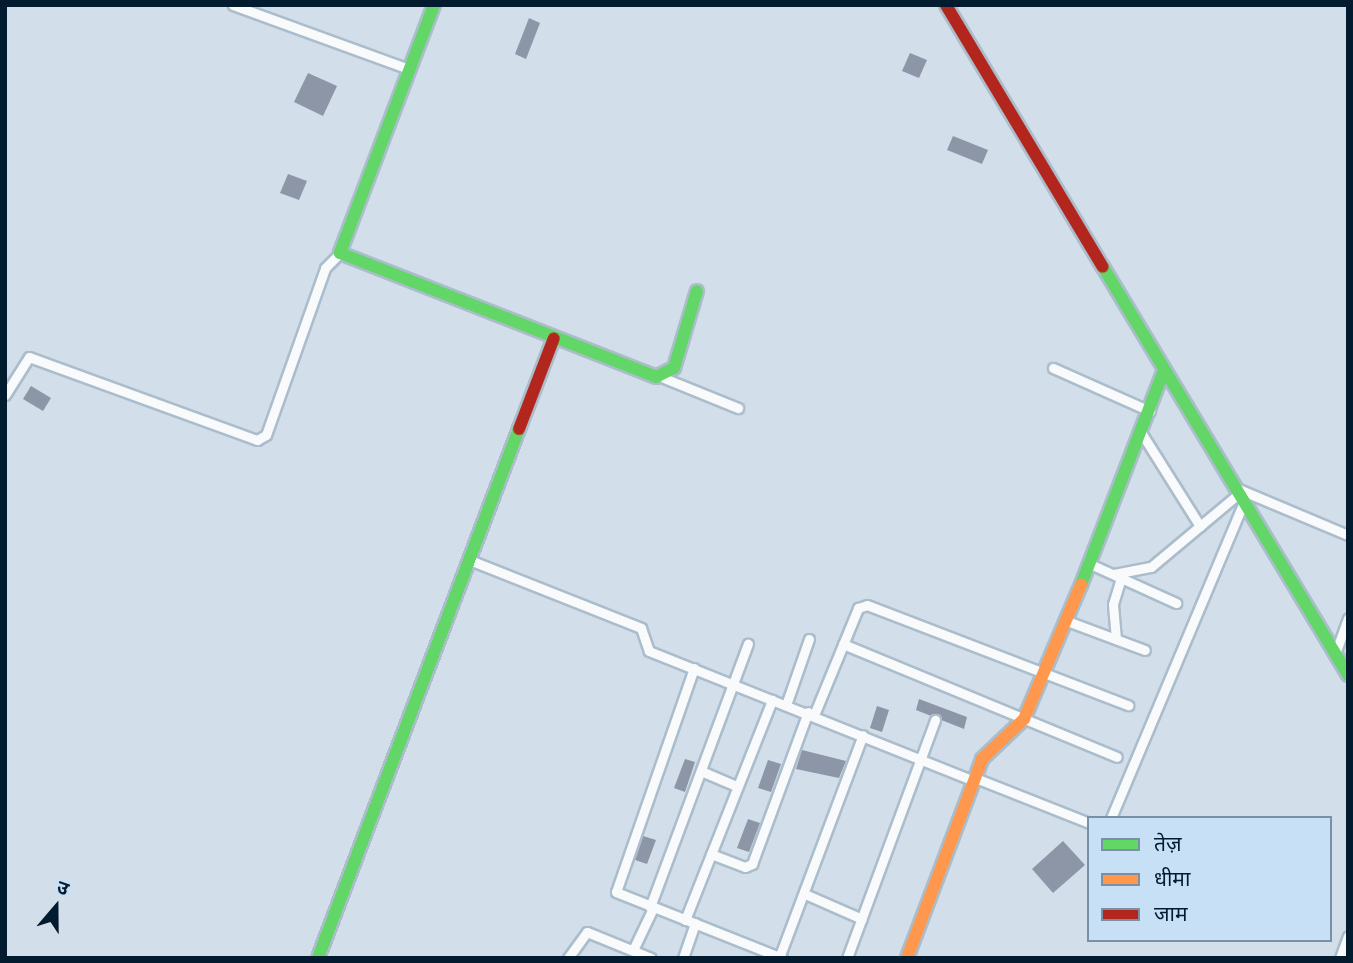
<!DOCTYPE html>
<meta charset="utf-8">
<style>
body{margin:0}
#map{position:relative;width:1353px;height:963px;overflow:hidden;background:#d2dfea;font-family:"IBM Plex Sans","Noto Sans Devanagari",sans-serif}
div>[style]{position:absolute}
.building>*{inset:0;background:#8c96a6}
.roads{filter:drop-shadow(2px 0 #abbdcb) drop-shadow(-2px 0 #abbdcb) drop-shadow(0 2px #abbdcb) drop-shadow(0 -2px #abbdcb)}
.street>*{height:9px;margin:-4.5px;padding:0 4.5px;transform-origin:4.5px;border-radius:4.5px;background:#f8fafc}
.fast>*{height:12px;margin:-6px;padding:0 6px;transform-origin:6px;border-radius:6px;background:#63d668}
.slow>*{height:12px;margin:-6px;padding:0 6px;transform-origin:6px;border-radius:6px;background:#ff974d}
.jam>*{height:12px;margin:-6px;padding:0 6px;transform-origin:6px;border-radius:6px;background:#b3261e}
span{translate:-50% -50%;white-space:nowrap;text-align:center;line-height:1.15;-webkit-text-stroke:7px #c8e0f5;paint-order:stroke}
.frame{position:absolute;inset:0;border:7px solid #021b2e;pointer-events:none}
.legend{position:absolute;left:1087px;top:816px;width:245px;height:126px;box-sizing:border-box;background:#c8e0f5;border:2px solid #7991a5;margin:0;padding:9px 12px;list-style:none;font-size:21px;color:#021b2e}
.legend li{display:flex;align-items:center;gap:14px;height:35px}
.legend b{width:35px;border:2px solid #7991a5}
.north{position:absolute;left:21px;top:872px;width:70px;height:70px;-webkit-text-stroke:5px #c8e0f5;paint-order:stroke;rotate:20deg;font-size:19px;font-weight:700;line-height:28px;text-align:center;color:#021b2e}
.north::after{content:'';display:block;margin:auto;width:24px;height:32px;background:#021b2e;clip-path:polygon(50% 0,100% 100%,50% 72%,0 100%)}
</style>
<div id="map">
<div class="building">
<div style="clip-path:polygon(529px 18px,540px 23px,526px 59px,515px 54px)"></div>
<div style="clip-path:polygon(910px 53px,927px 60px,919px 78px,902px 71px)"></div>
<div style="clip-path:polygon(308px 73px,337px 86px,323px 116px,294px 102px)"></div>
<div style="clip-path:polygon(953px 136px,988px 150px,982px 164px,947px 150px)"></div>
<div style="clip-path:polygon(288px 174px,307px 181px,299px 200px,280px 193px)"></div>
<div style="clip-path:polygon(31px 386px,51px 398px,43px 411px,23px 399px)"></div>
<div style="clip-path:polygon(919px 699px,967px 717px,964px 729px,916px 710px)"></div>
<div style="clip-path:polygon(877px 706px,889px 710px,882px 732px,870px 728px)"></div>
<div style="clip-path:polygon(802px 750px,846px 761px,839px 778px,796px 769px)"></div>
<div style="clip-path:polygon(685px 759px,695px 762px,685px 792px,674px 788px)"></div>
<div style="clip-path:polygon(768px 760px,781px 764px,771px 792px,758px 788px)"></div>
<div style="clip-path:polygon(748px 819px,760px 823px,749px 852px,737px 848px)"></div>
<div style="clip-path:polygon(643px 836px,656px 840px,647px 864px,635px 860px)"></div>
<div style="clip-path:polygon(1063px 841px,1085px 865px,1053px 893px,1032px 869px)"></div>
</div>
<div class="roads">
<div class="street">
<div style="left:233px;top:5px;width:187px;rotate:20deg"></div>
<div style="left:1053px;top:368px;width:106px;rotate:23.9deg"></div>
<div style="left:664px;top:378px;width:80px;rotate:22.1deg"></div>
<div style="left:5px;top:395px;width:45px;rotate:-57.7deg"></div>
<div style="left:29px;top:357px;width:243px;rotate:20deg"></div>
<div style="left:257px;top:440px;width:10px;rotate:-29deg"></div>
<div style="left:266px;top:435px;width:177px;rotate:-70.5deg"></div>
<div style="left:325px;top:268px;width:21px;rotate:-45deg"></div>
<div style="left:1142px;top:434px;width:109px;rotate:57.8deg"></div>
<div style="left:1236px;top:488px;width:121px;rotate:22.8deg"></div>
<div style="left:472px;top:561px;width:182px;rotate:21.6deg"></div>
<div style="left:641px;top:628px;width:24px;rotate:71deg"></div>
<div style="left:649px;top:651px;width:348px;rotate:21.8deg"></div>
<div style="left:1088px;top:563px;width:97px;rotate:24.4deg"></div>
<div style="left:1114px;top:574px;width:38px;rotate:-11deg"></div>
<div style="left:1151px;top:567px;width:112px;rotate:-39.9deg"></div>
<div style="left:1067px;top:621px;width:83px;rotate:20.4deg"></div>
<div style="left:1116px;top:639px;width:35px;rotate:-95deg"></div>
<div style="left:1113px;top:604px;width:28px;rotate:-73deg"></div>
<div style="left:843px;top:644px;width:296px;rotate:22.4deg"></div>
<div style="left:1335px;top:654px;width:38px;rotate:-70deg"></div>
<div style="left:694px;top:668px;width:237px;rotate:109.2deg"></div>
<div style="left:616px;top:892px;width:179px;rotate:21.7deg"></div>
<div style="left:786px;top:705px;width:70px;rotate:-70.8deg"></div>
<div style="left:814px;top:715px;width:116px;rotate:-67.6deg"></div>
<div style="left:858px;top:608px;width:9px;rotate:-18deg"></div>
<div style="left:867px;top:605px;width:280px;rotate:21deg"></div>
<div style="left:701px;top:771px;width:38px;rotate:23deg"></div>
<div style="left:973px;top:777px;width:125px;rotate:21.6deg"></div>
<div style="left:1111px;top:818px;width:341px;rotate:-67.2deg"></div>
<div style="left:711px;top:854px;width:36px;rotate:21deg"></div>
<div style="left:745px;top:867px;width:8px;rotate:-23deg"></div>
<div style="left:752px;top:864px;width:162px;rotate:-69.8deg"></div>
<div style="left:805px;top:894px;width:62px;rotate:23.7deg"></div>
<div style="left:650px;top:907px;width:281px;rotate:-69.6deg"></div>
<div style="left:685px;top:920px;width:237px;rotate:-68.4deg"></div>
<div style="left:633px;top:950px;width:47px;rotate:-64.5deg"></div>
<div style="left:568px;top:958px;width:32px;rotate:-54deg"></div>
<div style="left:587px;top:932px;width:69px;rotate:22.1deg"></div>
<div style="left:683px;top:958px;width:37px;rotate:-71deg"></div>
<div style="left:779px;top:958px;width:238px;rotate:-69.4deg"></div>
<div style="left:847px;top:958px;width:254px;rotate:-69.7deg"></div>
<div style="left:1340px;top:958px;width:23px;rotate:-70deg"></div>
</div>
<div class="fast">
<div style="left:434px;top:5px;width:265px;rotate:110.8deg"></div>
<div style="left:340px;top:253px;width:339px;rotate:21.4deg"></div>
<div style="left:656px;top:377px;width:20px;rotate:-27deg"></div>
<div style="left:674px;top:368px;width:80px;rotate:-73.4deg"></div>
<div style="left:1103px;top:267px;width:476px;rotate:59deg"></div>
<div style="left:1081px;top:585px;width:227px;rotate:-68.9deg"></div>
<div style="left:318px;top:958px;width:566px;rotate:-69.2deg"></div>
</div>
<div class="slow">
<div style="left:907px;top:958px;width:213px;rotate:-69.3deg"></div>
<div style="left:982px;top:759px;width:58px;rotate:-43.6deg"></div>
<div style="left:1024px;top:719px;width:146px;rotate:-67deg"></div>
</div>
<div class="jam">
<div style="left:946px;top:5px;width:305px;rotate:59.1deg"></div>
<div style="left:519px;top:429px;width:97px;rotate:-69deg"></div>
</div>
</div>
<div class="frame"></div>
<ul class="legend">
<li><b style="height:9px;background:#63d668"></b>तेज़</li>
<li><b style="height:9px;background:#ff974d"></b>धीमा</li>
<li><b style="height:9px;background:#b3261e"></b>जाम</li>
</ul>
<div class="north">उ</div>
</div>
